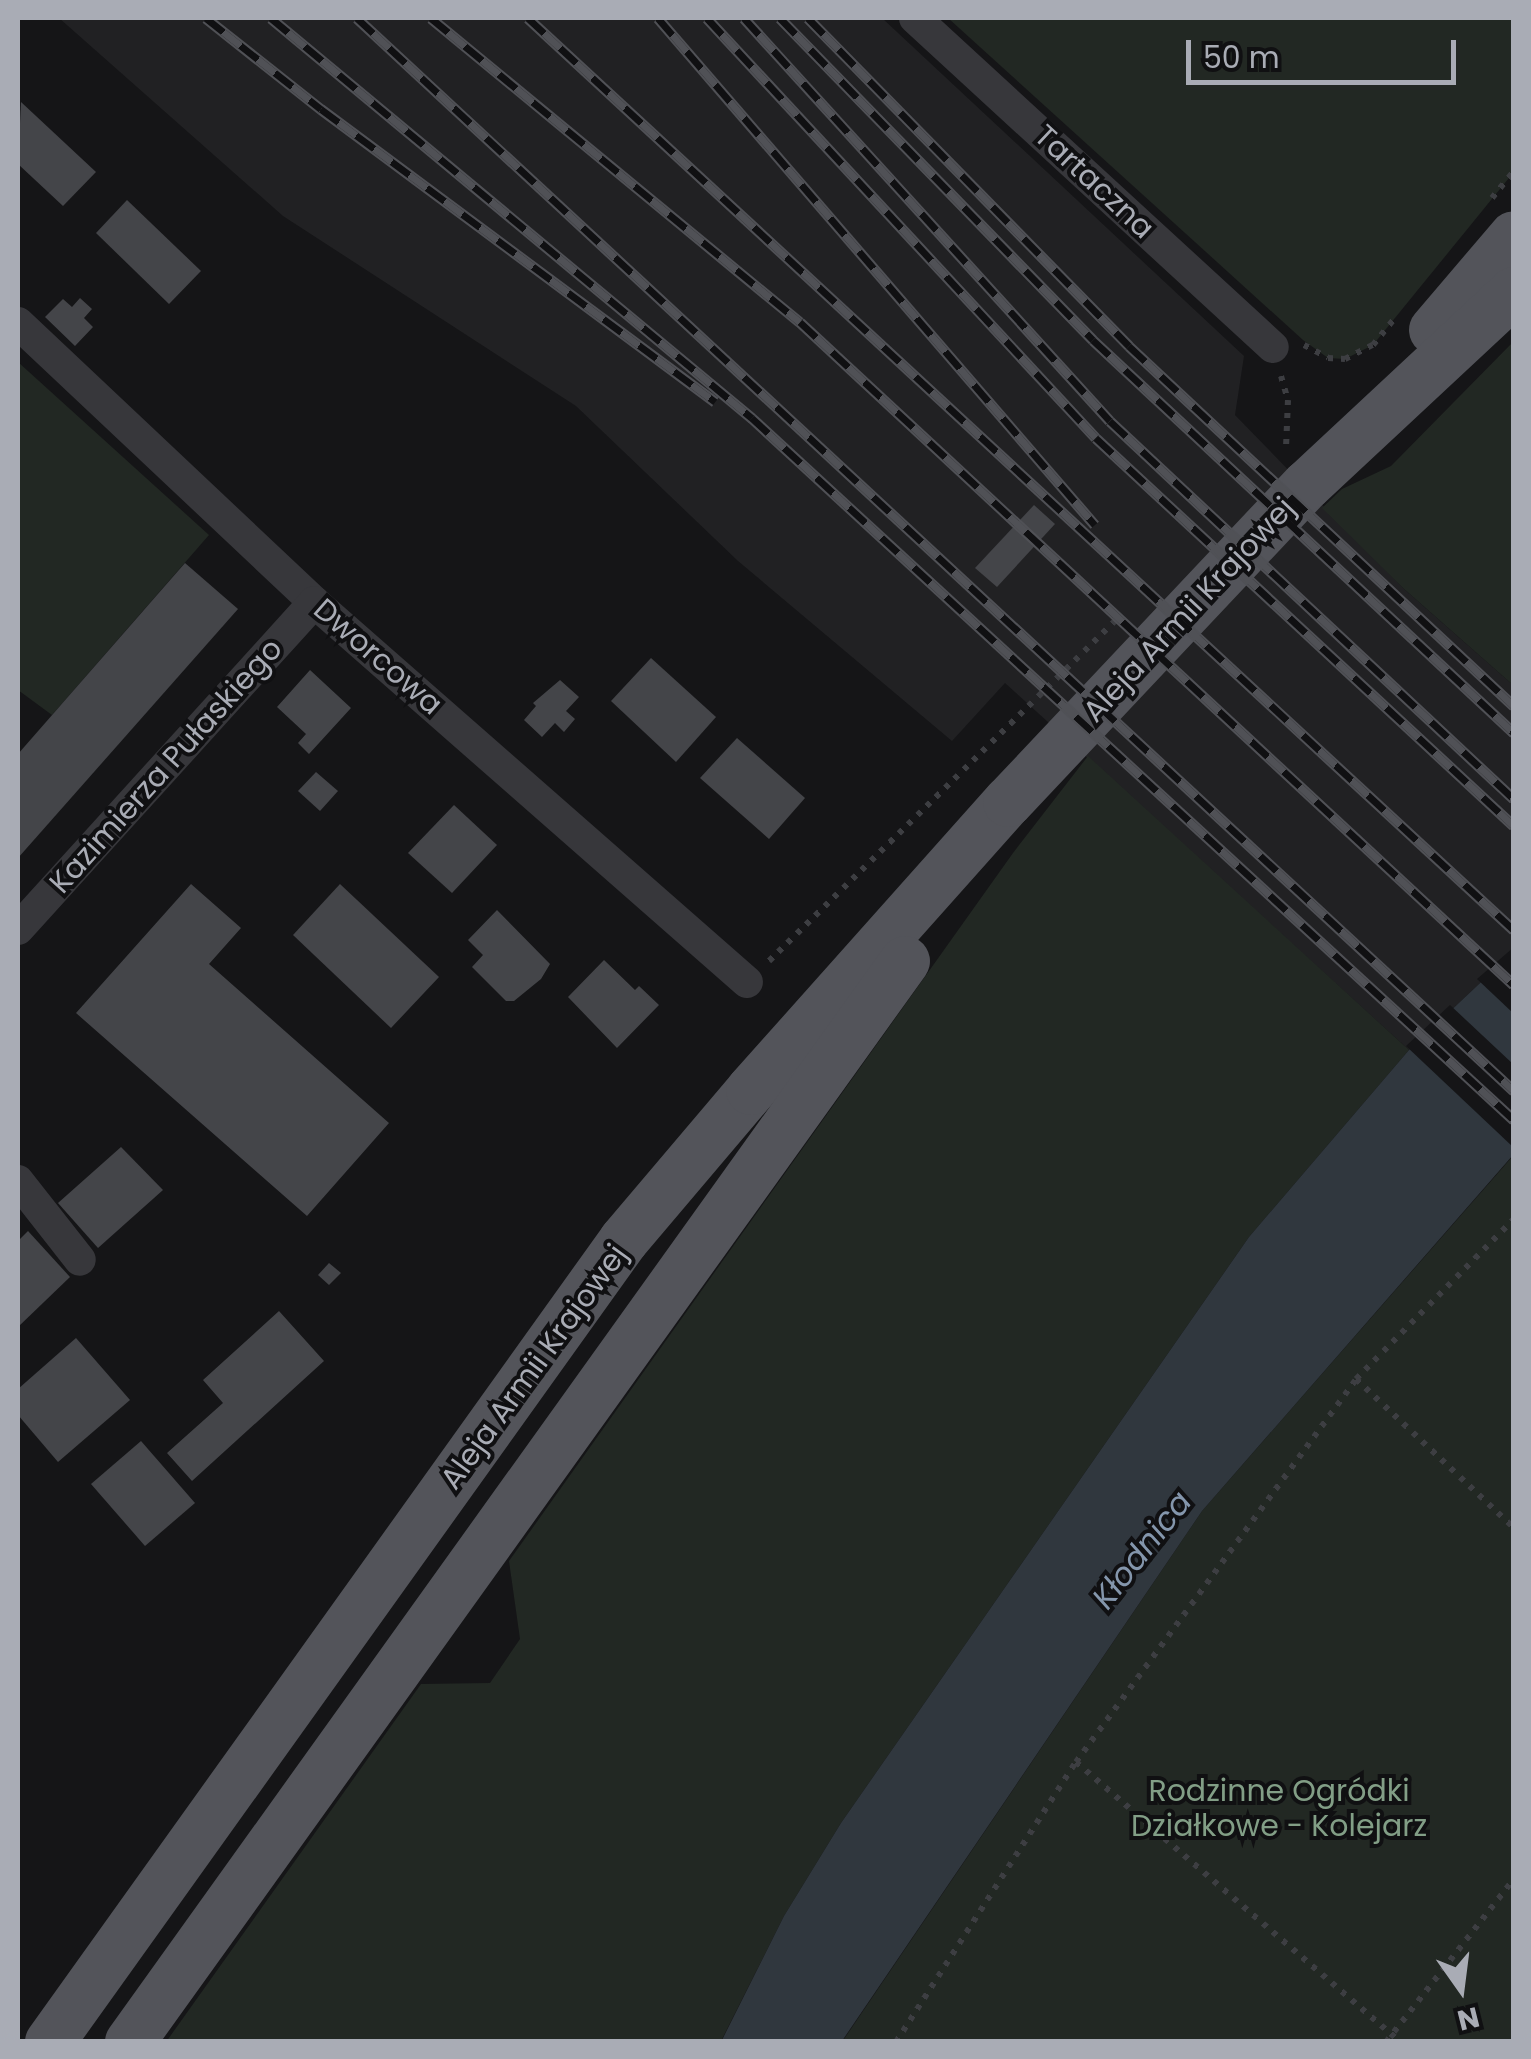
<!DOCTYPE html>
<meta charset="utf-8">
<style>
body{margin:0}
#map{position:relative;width:1531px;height:2059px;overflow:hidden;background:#151517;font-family:Poppins,sans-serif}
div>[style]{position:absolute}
.built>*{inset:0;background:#212123}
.green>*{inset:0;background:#222823}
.water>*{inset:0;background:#30373e}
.pier>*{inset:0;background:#151517}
.building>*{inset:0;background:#444549}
.path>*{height:6px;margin-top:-3px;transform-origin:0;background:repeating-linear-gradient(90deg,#3d3e42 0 5px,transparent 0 13px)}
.street>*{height:32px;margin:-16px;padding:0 16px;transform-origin:16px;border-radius:16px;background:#37373b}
.primary>*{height:50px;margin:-25px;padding:0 25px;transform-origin:25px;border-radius:25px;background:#53545a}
.rail>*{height:11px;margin-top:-5.5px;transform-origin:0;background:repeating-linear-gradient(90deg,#101012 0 22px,#505156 0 44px);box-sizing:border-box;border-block:2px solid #505156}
span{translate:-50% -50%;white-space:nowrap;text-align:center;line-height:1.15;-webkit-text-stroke:8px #101012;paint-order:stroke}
.street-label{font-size:30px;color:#a9acb5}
.park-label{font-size:30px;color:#829e86}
.water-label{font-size:32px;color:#8496ac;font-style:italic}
.frame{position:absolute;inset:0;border:20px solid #a9acb5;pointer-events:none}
.north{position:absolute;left:1411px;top:1939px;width:100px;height:100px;-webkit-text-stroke:8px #101012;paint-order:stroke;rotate:166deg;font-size:28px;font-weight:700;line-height:40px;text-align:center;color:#a9acb5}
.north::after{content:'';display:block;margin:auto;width:35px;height:45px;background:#a9acb5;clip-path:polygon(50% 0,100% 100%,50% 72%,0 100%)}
.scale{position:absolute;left:1186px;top:40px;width:270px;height:45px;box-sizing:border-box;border:5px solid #a9acb5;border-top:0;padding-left:12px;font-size:30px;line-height:35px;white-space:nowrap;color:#a9acb5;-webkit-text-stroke:8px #101012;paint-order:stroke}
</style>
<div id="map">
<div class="built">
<div style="clip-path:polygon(59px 18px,882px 18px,1244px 356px,1235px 415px,1403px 588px,1513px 685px,1513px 952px,1409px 1050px,1005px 683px,952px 741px,738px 561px,576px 406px,283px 216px)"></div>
</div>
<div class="green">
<div style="clip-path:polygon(948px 18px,1513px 18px,1513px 173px,1373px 345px,1345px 359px,1328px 358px,1303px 340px)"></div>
<div style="clip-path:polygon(1513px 342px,1513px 685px,1403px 588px,1322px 508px,1342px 489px,1391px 466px)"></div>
<div style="clip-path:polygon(18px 362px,209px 535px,52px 715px,18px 690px)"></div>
<div style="clip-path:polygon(1088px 756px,1409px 1050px,1249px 1237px,841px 1823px,784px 1916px,721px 2041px,166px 2042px,421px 1684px,490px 1683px,520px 1639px,509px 1561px,1013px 853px)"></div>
<div style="clip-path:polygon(1512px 1157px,1513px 2041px,842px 2042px,1202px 1511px)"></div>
</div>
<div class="water">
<div style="clip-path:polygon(1513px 952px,1513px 1155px,1202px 1511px,842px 2041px,721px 2042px,784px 1916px,841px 1823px,1249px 1237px,1409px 1050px)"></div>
</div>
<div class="pier">
<div style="clip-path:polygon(1514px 947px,1514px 1013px,1513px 1013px,1477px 979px)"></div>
<div style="clip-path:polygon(1450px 1005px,1513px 1064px,1513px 1147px,1406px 1046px)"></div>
</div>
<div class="building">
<div style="clip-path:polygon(21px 102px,96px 172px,63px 206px,18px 164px)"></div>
<div style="clip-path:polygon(127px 200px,201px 271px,169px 304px,96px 233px)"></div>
<div style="clip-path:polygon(80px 298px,92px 309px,84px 318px,93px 327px,75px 346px,45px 317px,63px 299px,72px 307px)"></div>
<div style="clip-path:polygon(1034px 505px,1055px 524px,997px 587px,975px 568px)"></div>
<div style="clip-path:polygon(185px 563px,238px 609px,18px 858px,18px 754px)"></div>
<div style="clip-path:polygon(651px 658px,716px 717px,676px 762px,611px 701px)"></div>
<div style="clip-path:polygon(310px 670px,351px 708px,309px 754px,298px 743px,306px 734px,277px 707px)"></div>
<div style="clip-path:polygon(560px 680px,579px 697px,566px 711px,575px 719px,564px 732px,555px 723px,542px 737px,524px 720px,536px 706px,533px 703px)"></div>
<div style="clip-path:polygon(737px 738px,805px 798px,769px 839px,700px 778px)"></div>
<div style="clip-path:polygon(316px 772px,338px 791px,320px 811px,298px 791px)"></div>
<div style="clip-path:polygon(454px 805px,497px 845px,452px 893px,408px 853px)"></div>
<div style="clip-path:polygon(191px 884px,241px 928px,209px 964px,389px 1123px,307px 1216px,76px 1013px)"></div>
<div style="clip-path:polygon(340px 884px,439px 977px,391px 1028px,293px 935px)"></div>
<div style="clip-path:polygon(497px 910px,550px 964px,541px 979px,514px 1001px,506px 1001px,472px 967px,483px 955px,468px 940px)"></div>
<div style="clip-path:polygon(604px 960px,635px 990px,639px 986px,659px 1005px,617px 1048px,568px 997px)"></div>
<div style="clip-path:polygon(121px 1147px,163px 1190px,98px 1248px,58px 1203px)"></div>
<div style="clip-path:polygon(28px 1231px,70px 1277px,18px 1327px,18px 1241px)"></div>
<div style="clip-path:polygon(329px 1263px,341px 1273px,329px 1285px,318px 1275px)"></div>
<div style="clip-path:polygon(279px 1311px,324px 1361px,192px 1481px,167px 1453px,223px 1403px,203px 1380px)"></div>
<div style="clip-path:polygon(76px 1338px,130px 1400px,58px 1462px,18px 1415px,18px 1389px)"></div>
<div style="clip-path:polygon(141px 1441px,195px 1503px,145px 1546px,91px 1484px)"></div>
</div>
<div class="path">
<div style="left:1492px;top:198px;width:35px;rotate:-51deg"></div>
<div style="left:1304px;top:345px;width:27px;rotate:28deg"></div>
<div style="left:1328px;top:358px;width:17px;rotate:3deg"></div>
<div style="left:1345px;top:359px;width:31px;rotate:-27deg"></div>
<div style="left:1373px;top:345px;width:32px;rotate:-51deg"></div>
<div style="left:1281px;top:376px;width:25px;rotate:74deg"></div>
<div style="left:1288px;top:400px;width:47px;rotate:92.4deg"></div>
<div style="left:769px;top:961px;width:488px;rotate:-44.5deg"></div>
<div style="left:1356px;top:1379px;width:217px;rotate:43.3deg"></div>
<div style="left:1076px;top:1762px;width:428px;rotate:40.8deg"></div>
<div style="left:896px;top:2042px;width:333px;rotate:-57.3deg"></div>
<div style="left:1076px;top:1762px;width:474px;rotate:-53.8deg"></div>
<div style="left:1356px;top:1379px;width:225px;rotate:-45.4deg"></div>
<div style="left:1386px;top:2042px;width:207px;rotate:-51.9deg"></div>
</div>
<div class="street">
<div style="left:915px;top:18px;width:486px;rotate:42.6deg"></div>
<div style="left:18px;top:323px;width:407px;rotate:43.3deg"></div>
<div style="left:314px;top:602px;width:576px;rotate:41.27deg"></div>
<div style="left:18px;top:929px;width:441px;rotate:-47.8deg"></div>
<div style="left:18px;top:1181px;width:100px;rotate:51.9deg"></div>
</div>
<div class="primary">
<div style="left:1434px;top:330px;width:123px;rotate:-49.6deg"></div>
<div style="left:50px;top:2042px;width:986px;rotate:-54.41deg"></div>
<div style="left:624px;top:1240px;width:197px;rotate:-49.7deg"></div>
<div style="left:751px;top:1090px;width:386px;rotate:-48.3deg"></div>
<div style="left:1008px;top:802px;width:436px;rotate:-46.7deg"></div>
<div style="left:1307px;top:485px;width:283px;rotate:-43deg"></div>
<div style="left:130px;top:2042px;width:1330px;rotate:-54.36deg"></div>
</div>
<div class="rail">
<div style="left:206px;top:18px;width:147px;rotate:38.4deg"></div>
<div style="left:321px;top:109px;width:491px;rotate:36.6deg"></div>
<div style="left:271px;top:18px;width:626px;rotate:39.75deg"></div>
<div style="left:752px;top:418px;width:1036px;rotate:42.65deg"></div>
<div style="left:357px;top:18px;width:1578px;rotate:42.84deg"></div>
<div style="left:431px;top:18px;width:478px;rotate:39.5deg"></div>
<div style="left:800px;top:322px;width:974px;rotate:42.88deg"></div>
<div style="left:528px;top:18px;width:1343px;rotate:42.77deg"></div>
<div style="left:658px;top:18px;width:669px;rotate:49.24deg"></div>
<div style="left:707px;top:18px;width:572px;rotate:47.19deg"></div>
<div style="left:1096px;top:438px;width:570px;rotate:42.87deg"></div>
<div style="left:744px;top:18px;width:544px;rotate:47.75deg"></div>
<div style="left:1110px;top:421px;width:553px;rotate:43.1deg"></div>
<div style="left:780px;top:18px;width:449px;rotate:45.8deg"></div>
<div style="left:1093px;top:340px;width:576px;rotate:43.03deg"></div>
<div style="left:808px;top:18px;width:459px;rotate:45.6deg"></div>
<div style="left:1129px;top:346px;width:527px;rotate:43.08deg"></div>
</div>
<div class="street-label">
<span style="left:1094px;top:182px;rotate:43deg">Tartaczna</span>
<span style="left:1189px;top:610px;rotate:-47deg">Aleja Armii Krajowej</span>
<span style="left:378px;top:657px;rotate:41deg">Dworcowa</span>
<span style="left:166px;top:766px;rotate:-48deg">Kazimierza Pułaskiego</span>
<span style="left:534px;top:1367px;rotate:-54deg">Aleja Armii Krajowej</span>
</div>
<div class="park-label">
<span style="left:1279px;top:1808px">Rodzinne Ogródki<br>Działkowe - Kolejarz</span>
</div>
<div class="water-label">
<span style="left:1142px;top:1550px;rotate:-52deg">Kłodnica</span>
</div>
<div class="frame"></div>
<div class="north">N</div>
<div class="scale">50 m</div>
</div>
